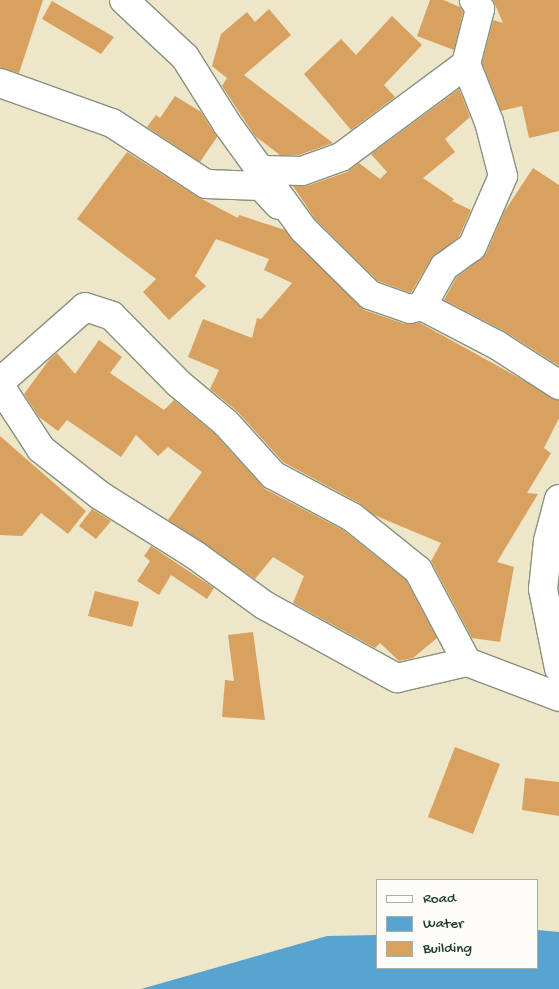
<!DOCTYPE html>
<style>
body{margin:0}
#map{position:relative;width:559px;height:989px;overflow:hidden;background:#ede6c9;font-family:"Gochi Hand",sans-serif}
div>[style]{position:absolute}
.water>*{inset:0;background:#56a4cf}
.building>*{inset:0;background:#d8a15f}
.roads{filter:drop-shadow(1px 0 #86927e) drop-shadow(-1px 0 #86927e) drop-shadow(0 1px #86927e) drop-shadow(0 -1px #86927e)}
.minor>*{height:28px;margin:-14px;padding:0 14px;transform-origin:14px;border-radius:14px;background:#fff}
.primary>*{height:28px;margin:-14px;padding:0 14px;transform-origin:14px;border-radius:14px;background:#fff}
span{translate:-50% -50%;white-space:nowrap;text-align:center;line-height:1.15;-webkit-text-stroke:4.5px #fdfcf7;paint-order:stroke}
.legend{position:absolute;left:376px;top:879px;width:162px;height:90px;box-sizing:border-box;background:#fdfcf7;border:1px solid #a4b0a9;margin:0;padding:6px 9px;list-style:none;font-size:15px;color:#1f3d34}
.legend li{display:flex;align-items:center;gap:10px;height:25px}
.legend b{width:25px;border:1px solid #a4b0a9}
</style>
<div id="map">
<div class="water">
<div style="clip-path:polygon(538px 930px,559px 932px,559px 989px,141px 989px,327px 936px,378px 935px,378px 968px,538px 968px)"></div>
</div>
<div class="building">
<div style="clip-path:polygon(0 0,43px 0,19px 73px,0 68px)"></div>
<div style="clip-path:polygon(430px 0,443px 0,460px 7px,463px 12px,454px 50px,417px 36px)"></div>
<div style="clip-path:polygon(493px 0,559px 0,559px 131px,529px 138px,522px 106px,501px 111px,482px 63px,493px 20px,503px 23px)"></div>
<div style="clip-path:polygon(52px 1px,114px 37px,101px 54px,42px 19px)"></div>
<div style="clip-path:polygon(269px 9px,291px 35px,244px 75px,333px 143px,299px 155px,280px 155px,255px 136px,222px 86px,227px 78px,212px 66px,221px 34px,247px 12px,255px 22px)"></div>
<div style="clip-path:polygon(392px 16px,422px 45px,384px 85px,395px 97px,351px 130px,304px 74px,341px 39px,356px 55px)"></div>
<div style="clip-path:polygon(459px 89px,470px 117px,445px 139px,455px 152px,423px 178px,454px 199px,452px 201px,471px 210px,459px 237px,431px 259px,411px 293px,378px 281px,315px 219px,293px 186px,307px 186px,347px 172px,359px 163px,380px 179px,387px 172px,371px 154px)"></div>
<div style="clip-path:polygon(175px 96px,201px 112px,217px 137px,200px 162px,147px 127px,156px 115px,160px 118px)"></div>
<div style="clip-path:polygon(127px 152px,198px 197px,238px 218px,239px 215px,285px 230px,364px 310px,405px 324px,420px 323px,559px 400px,559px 418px,544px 448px,551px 453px,527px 493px,538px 494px,497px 562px,514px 567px,500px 642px,472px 638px,431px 561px,441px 543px,374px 515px,359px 503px,283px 462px,238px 412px,210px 389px,219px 370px,188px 357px,203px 319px,252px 338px,257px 318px,261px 319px,292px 283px,264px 270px,269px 259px,216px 239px,195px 276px,206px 286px,169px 320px,143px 292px,156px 279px,77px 219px)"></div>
<div style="clip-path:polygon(533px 168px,559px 185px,559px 366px,504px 331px,444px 300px,456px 278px,486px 254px,504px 212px)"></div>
<div style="clip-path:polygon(99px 340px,122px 357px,110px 373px,164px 410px,174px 400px,215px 434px,265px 489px,343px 530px,406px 580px,437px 638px,413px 658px,399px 661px,380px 643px,375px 648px,293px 603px,304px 576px,273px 557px,255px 579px,168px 520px,202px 472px,168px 447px,158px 456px,136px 435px,121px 457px,67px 420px,58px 431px,39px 417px,24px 394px,49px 360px,57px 353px,75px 374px)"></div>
<div style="clip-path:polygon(0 436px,86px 511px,68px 534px,41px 513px,22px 536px,0 535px)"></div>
<div style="clip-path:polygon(92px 509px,111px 521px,96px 539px,79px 526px)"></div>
<div style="clip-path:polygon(151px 546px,214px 588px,207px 599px,171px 575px,159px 595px,137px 581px,150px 561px,144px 556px)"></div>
<div style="clip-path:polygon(95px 591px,139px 602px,132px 627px,88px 616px)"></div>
<div style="clip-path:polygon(253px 632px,265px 720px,222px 717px,225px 680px,234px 681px,228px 635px)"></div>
<div style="clip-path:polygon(455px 747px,500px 764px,473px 834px,428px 817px)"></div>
<div style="clip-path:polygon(525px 778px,559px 782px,559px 816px,522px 810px)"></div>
</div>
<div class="roads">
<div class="minor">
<div style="left:124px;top:0;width:83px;rotate:43.1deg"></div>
<div style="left:185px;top:57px;width:79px;rotate:57.9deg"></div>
<div style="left:227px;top:124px;width:130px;rotate:54.1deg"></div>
<div style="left:303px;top:229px;width:94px;rotate:44.6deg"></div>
<div style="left:370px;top:295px;width:42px;rotate:19.3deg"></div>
<div style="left:410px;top:309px;width:12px;rotate:-14deg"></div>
<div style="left:422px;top:306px;width:85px;rotate:27.5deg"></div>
<div style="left:497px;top:345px;width:74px;rotate:32.8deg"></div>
<div style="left:0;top:83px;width:119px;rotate:19.7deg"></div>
<div style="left:112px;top:123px;width:112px;rotate:33deg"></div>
<div style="left:206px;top:184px;width:55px;rotate:2.1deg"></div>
<div style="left:261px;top:186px;width:26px;rotate:47deg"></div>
<div style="left:262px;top:170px;width:40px;rotate:1.4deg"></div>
<div style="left:302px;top:171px;width:41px;rotate:-19.7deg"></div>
<div style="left:341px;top:157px;width:156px;rotate:-36.6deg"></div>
<div style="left:466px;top:64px;width:57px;rotate:-75.7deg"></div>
<div style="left:480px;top:9px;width:11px;rotate:-124deg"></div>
<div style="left:422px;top:306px;width:45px;rotate:-60.6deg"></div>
<div style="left:444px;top:267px;width:34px;rotate:-36deg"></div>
<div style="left:472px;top:247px;width:77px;rotate:-66.4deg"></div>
<div style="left:503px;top:176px;width:56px;rotate:-104.5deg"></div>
<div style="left:489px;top:122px;width:62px;rotate:-111.6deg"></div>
<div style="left:0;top:382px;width:113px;rotate:-41.4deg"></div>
<div style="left:85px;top:307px;width:28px;rotate:18deg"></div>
<div style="left:112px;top:316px;width:94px;rotate:45.4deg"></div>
<div style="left:178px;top:383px;width:62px;rotate:39.8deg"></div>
<div style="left:226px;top:423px;width:70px;rotate:47.9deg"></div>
<div style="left:273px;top:475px;width:89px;rotate:28deg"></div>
<div style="left:352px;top:517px;width:85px;rotate:38.8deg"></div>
<div style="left:418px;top:570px;width:104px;rotate:62deg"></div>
<div style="left:467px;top:662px;width:98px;rotate:20.8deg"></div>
<div style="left:0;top:386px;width:75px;rotate:56.9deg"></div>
<div style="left:41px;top:449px;width:76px;rotate:38.1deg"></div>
<div style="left:101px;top:496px;width:111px;rotate:32.1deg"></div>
<div style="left:195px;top:555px;width:85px;rotate:35.9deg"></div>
<div style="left:264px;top:605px;width:152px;rotate:28.8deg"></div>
<div style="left:397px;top:678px;width:72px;rotate:-12.9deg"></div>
</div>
<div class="primary">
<div style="left:559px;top:499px;width:43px;rotate:104.7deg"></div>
<div style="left:548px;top:541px;width:48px;rotate:95.9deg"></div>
<div style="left:543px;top:589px;width:81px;rotate:78.6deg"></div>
</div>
</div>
<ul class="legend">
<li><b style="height:6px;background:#fff"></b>Road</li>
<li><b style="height:14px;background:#56a4cf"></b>Water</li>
<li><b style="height:14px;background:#d8a15f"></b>Building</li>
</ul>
</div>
